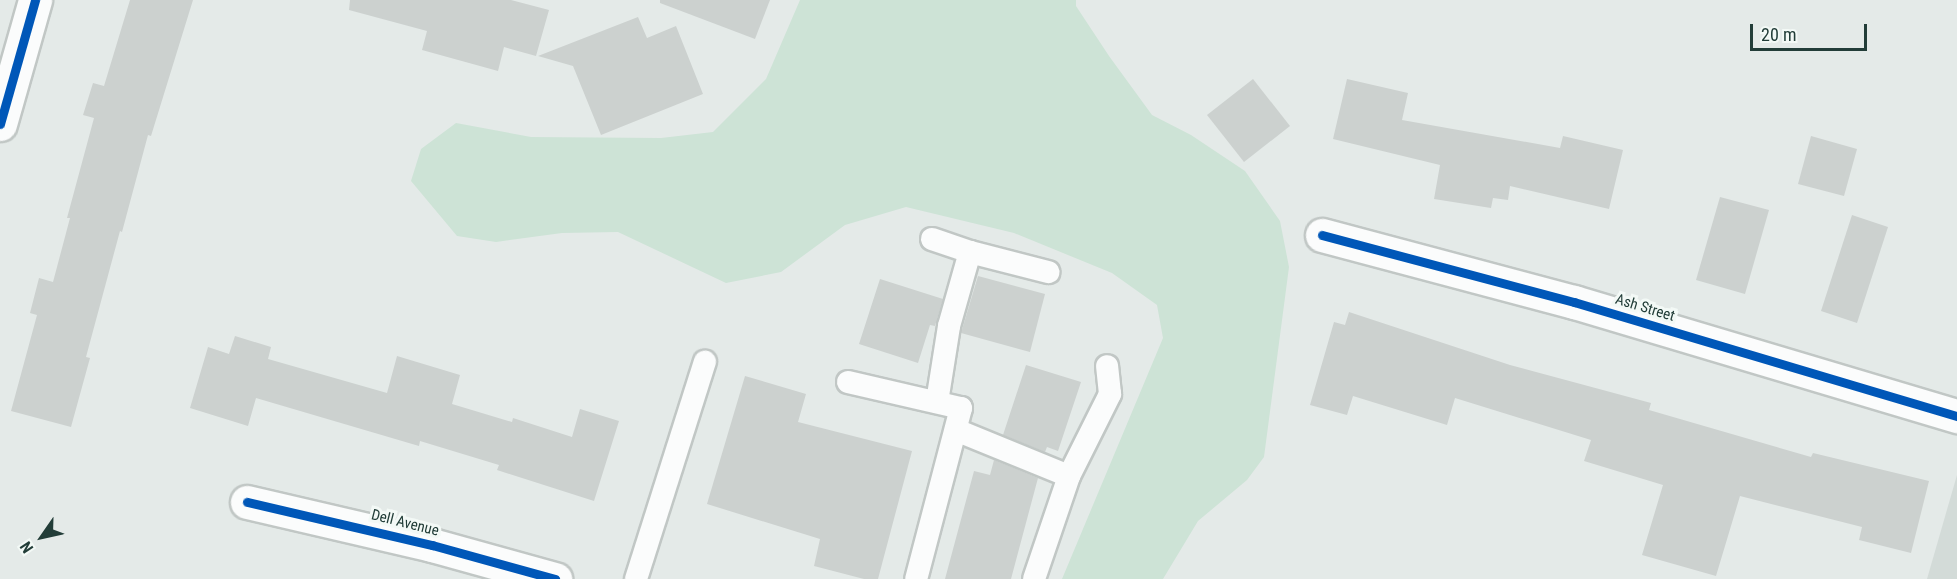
<!DOCTYPE html>
<style>
body{margin:0}
#map{position:relative;width:1957px;height:579px;overflow:hidden;background:#e4eae8;font-family:"Roboto Condensed",sans-serif}
div>[style]{position:absolute}
.built>*{inset:0;background:#d3dbd8}
.green>*{inset:0;background:#cde3d6}
.building>*{inset:0;background:#ccd1cf}
.roads{filter:drop-shadow(2px 0 #c1c7c5) drop-shadow(-2px 0 #c1c7c5) drop-shadow(0 2px #c1c7c5) drop-shadow(0 -2px #c1c7c5)}
.service>*{height:22px;margin:-11px;padding:0 11px;transform-origin:11px;border-radius:11px;background:#fbfcfc}
.minor>*{height:33px;margin:-16.5px;padding:0 16.5px;transform-origin:16.5px;border-radius:16.5px;background:#fbfcfc}
.cycleway>*{height:9px;margin:-4.5px;padding:0 4.5px;transform-origin:4.5px;border-radius:4.5px;background:#0057b8}
span{translate:-50% -50%;white-space:nowrap;text-align:center;line-height:1.15;-webkit-text-stroke:6px #f3f9f6;paint-order:stroke}
.street-label{font-size:15px;color:#223d38}
.north{position:absolute;left:12px;top:507px;width:60px;height:60px;-webkit-text-stroke:4px #f3f9f6;paint-order:stroke;rotate:236deg;font-size:16px;font-weight:700;line-height:24px;text-align:center;color:#223d38}
.north::after{content:'';display:block;margin:auto;width:21px;height:27px;background:#223d38;clip-path:polygon(50% 0,100% 100%,50% 72%,0 100%)}
.scale{position:absolute;left:1750px;top:24px;width:117px;height:27px;box-sizing:border-box;border:3px solid #223d38;border-top:0;padding-left:8px;font-size:18px;line-height:21px;white-space:nowrap;color:#223d38;-webkit-text-stroke:4px #f3f9f6;paint-order:stroke}
</style>
<div id="map">
<div class="built">
<div style="clip-path:polygon(1957px 475px,1957px 579px,1927px 579px)"></div>
</div>
<div class="green">
<div style="clip-path:polygon(800px 0,1076px 0,1076px 6px,1109px 56px,1152px 115px,1191px 135px,1245px 171px,1280px 221px,1289px 267px,1264px 457px,1247px 480px,1198px 521px,1163px 579px,1062px 579px,1163px 338px,1157px 305px,1112px 273px,1014px 233px,906px 207px,845px 225px,781px 272px,726px 283px,618px 232px,562px 233px,496px 242px,457px 236px,411px 181px,421px 149px,456px 123px,531px 137px,661px 138px,713px 132px,766px 79px)"></div>
</div>
<div class="building">
<div style="clip-path:polygon(130px 0,193px 0,151px 136px,148px 135px,122px 232px,120px 231px,86px 357px,90px 358px,71px 427px,11px 411px,37px 315px,30px 313px,39px 278px,53px 282px,70px 218px,67px 218px,94px 118px,83px 115px,93px 83px,104px 86px)"></div>
<div style="clip-path:polygon(350px 0,511px 0,549px 10px,536px 56px,504px 47px,498px 71px,422px 50px,427px 31px,349px 10px)"></div>
<div style="clip-path:polygon(660px 0,770px 0,755px 39px,660px 3px)"></div>
<div style="clip-path:polygon(638px 17px,647px 38px,676px 26px,703px 94px,601px 135px,573px 66px,538px 56px)"></div>
<div style="clip-path:polygon(1253px 79px,1290px 126px,1244px 162px,1207px 115px)"></div>
<div style="clip-path:polygon(1347px 79px,1408px 93px,1402px 120px,1560px 148px,1563px 136px,1623px 150px,1609px 209px,1510px 186px,1508px 200px,1493px 198px,1491px 208px,1434px 199px,1440px 165px,1333px 139px)"></div>
<div style="clip-path:polygon(1811px 136px,1857px 149px,1844px 196px,1798px 184px)"></div>
<div style="clip-path:polygon(1720px 197px,1769px 210px,1745px 294px,1696px 280px)"></div>
<div style="clip-path:polygon(1852px 215px,1888px 227px,1857px 323px,1821px 311px)"></div>
<div style="clip-path:polygon(978px 276px,1045px 294px,1030px 352px,961px 333px)"></div>
<div style="clip-path:polygon(880px 279px,943px 299px,935px 326px,930px 325px,918px 363px,859px 344px)"></div>
<div style="clip-path:polygon(1349px 312px,1510px 365px,1651px 403px,1649px 410px,1811px 457px,1813px 453px,1929px 481px,1911px 553px,1859px 540px,1862px 527px,1740px 496px,1716px 576px,1642px 555px,1663px 485px,1584px 461px,1591px 440px,1455px 398px,1447px 425px,1353px 396px,1347px 415px,1310px 405px,1334px 322px,1345px 325px)"></div>
<div style="clip-path:polygon(235px 336px,271px 347px,268px 359px,387px 393px,397px 356px,460px 375px,452px 404px,512px 422px,513px 418px,572px 437px,580px 409px,619px 421px,594px 501px,497px 470px,499px 465px,420px 441px,419px 446px,256px 398px,248px 426px,190px 408px,208px 347px,229px 354px)"></div>
<div style="clip-path:polygon(1026px 365px,1081px 382px,1058px 451px,1047px 447px,1045px 452px,1003px 435px)"></div>
<div style="clip-path:polygon(745px 376px,806px 394px,798px 422px,912px 451px,878px 579px,864px 579px,814px 566px,820px 539px,707px 504px)"></div>
<div style="clip-path:polygon(994px 460px,1038px 478px,1011px 579px,945px 579px,974px 471px,990px 475px)"></div>
</div>
<div class="roads">
<div class="service">
<div style="left:932px;top:239px;width:40px;rotate:18.9deg"></div>
<div style="left:970px;top:252px;width:81px;rotate:14.4deg"></div>
<div style="left:848px;top:382px;width:116px;rotate:13deg"></div>
<div style="left:961px;top:408px;width:177px;rotate:104.7deg"></div>
<div style="left:937px;top:402px;width:77px;rotate:-81deg"></div>
<div style="left:949px;top:326px;width:77px;rotate:-74.2deg"></div>
<div style="left:956px;top:430px;width:122px;rotate:22.2deg"></div>
<div style="left:636px;top:579px;width:228px;rotate:-72.4deg"></div>
<div style="left:1034px;top:579px;width:109px;rotate:-71.2deg"></div>
<div style="left:1069px;top:476px;width:92px;rotate:-63.4deg"></div>
<div style="left:1110px;top:394px;width:28px;rotate:-96deg"></div>
</div>
<div class="minor">
<div style="left:0;top:124px;width:129px;rotate:-74.2deg"></div>
<div style="left:1322px;top:235px;width:261px;rotate:14.9deg"></div>
<div style="left:1574px;top:302px;width:400px;rotate:16.6deg"></div>
<div style="left:247px;top:502px;width:190px;rotate:13.1deg"></div>
<div style="left:432px;top:545px;width:128px;rotate:15.5deg"></div>
</div>
</div>
<div class="cycleway">
<div style="left:0;top:124px;width:129px;rotate:-74.2deg"></div>
<div style="left:1322px;top:235px;width:261px;rotate:14.9deg"></div>
<div style="left:1574px;top:302px;width:400px;rotate:16.6deg"></div>
<div style="left:247px;top:502px;width:190px;rotate:13.1deg"></div>
<div style="left:432px;top:545px;width:128px;rotate:15.5deg"></div>
</div>
<div class="street-label">
<span style="left:1645px;top:308px;rotate:17deg">Ash Street</span>
<span style="left:405px;top:523px;rotate:14deg">Dell Avenue</span>
</div>
<div class="north">N</div>
<div class="scale">20 m</div>
</div>
